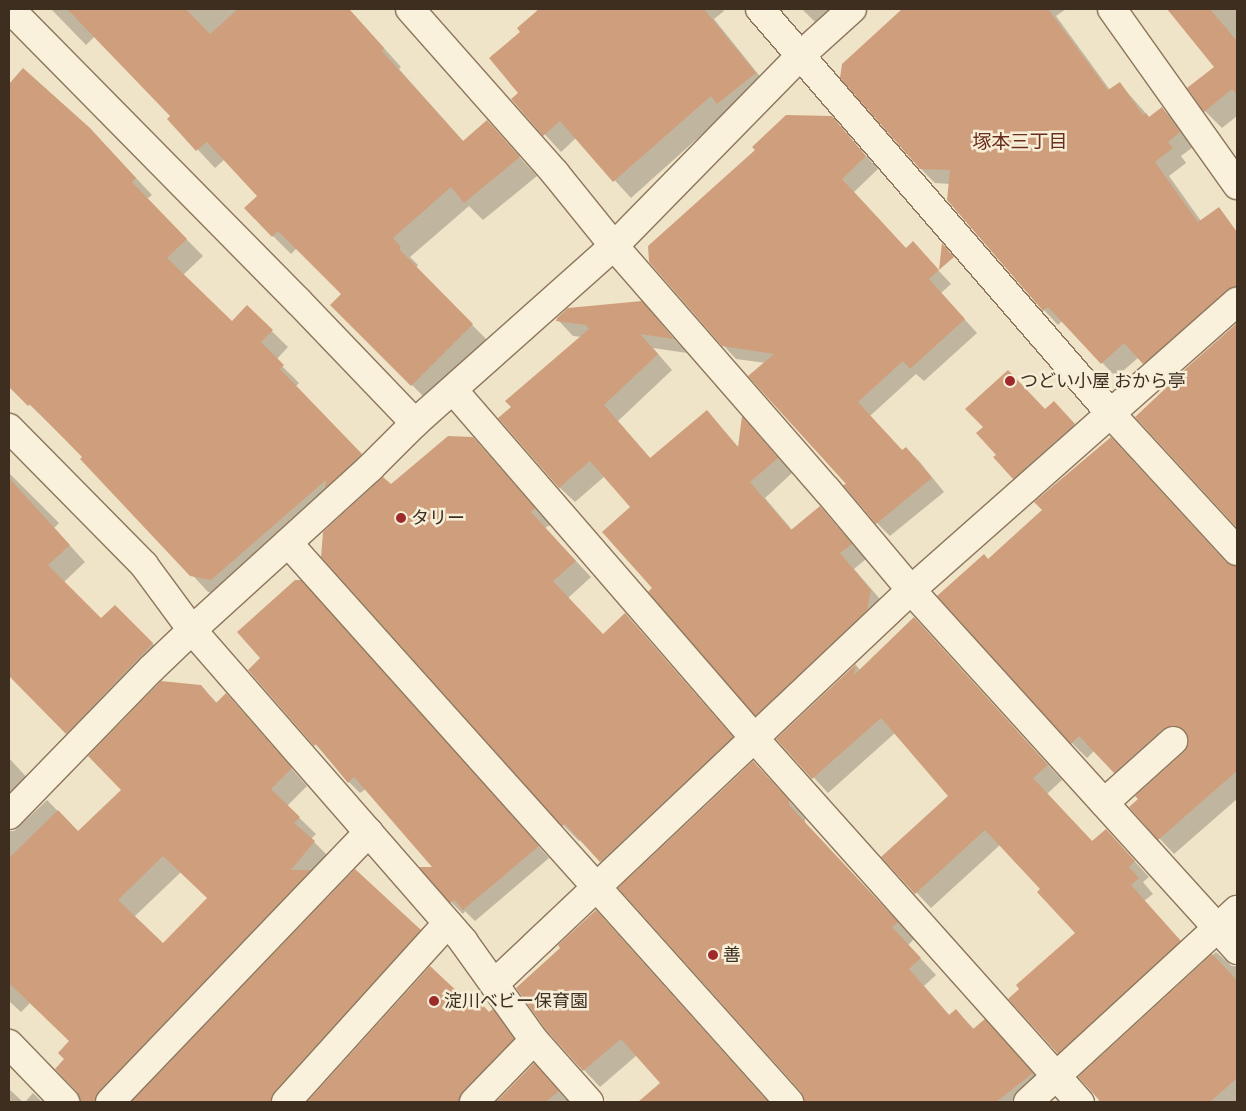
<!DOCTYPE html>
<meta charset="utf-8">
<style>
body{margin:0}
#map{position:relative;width:1246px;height:1111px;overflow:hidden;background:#f0e4c8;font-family:"Zilla Slab","Noto Sans JP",serif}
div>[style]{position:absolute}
.shadow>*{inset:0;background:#0003}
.building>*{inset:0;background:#cf9f7d}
.roads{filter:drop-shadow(1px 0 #8d765c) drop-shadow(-1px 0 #8d765c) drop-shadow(0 1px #8d765c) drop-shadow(0 -1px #8d765c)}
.minor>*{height:28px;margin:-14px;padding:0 14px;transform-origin:14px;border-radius:14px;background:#faf1dc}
.tertiary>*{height:28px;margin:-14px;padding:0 14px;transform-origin:14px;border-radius:14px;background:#faf1dc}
.dots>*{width:14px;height:14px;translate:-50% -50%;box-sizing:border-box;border:2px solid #f7eed8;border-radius:50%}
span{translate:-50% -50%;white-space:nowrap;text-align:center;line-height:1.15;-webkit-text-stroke:5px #f7eed8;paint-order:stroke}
.poi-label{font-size:18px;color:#3d2e20}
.left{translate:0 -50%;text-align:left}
.neighbourhood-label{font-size:19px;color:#6b2e1e}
.frame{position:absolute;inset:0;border:10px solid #3d2e20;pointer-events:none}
</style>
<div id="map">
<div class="shadow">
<div style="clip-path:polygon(51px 9px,319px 9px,325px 15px,332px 9px,349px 9px,401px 67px,399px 69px,464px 142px,487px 122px,537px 176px,483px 220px,469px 206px,410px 257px,418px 265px,416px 268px,490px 343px,430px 403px,332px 305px,343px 294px,297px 248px,291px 254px,273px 236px,259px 196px,225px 159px,215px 168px,169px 119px,172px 116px,95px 36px,86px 45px)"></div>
<div style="clip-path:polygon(541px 9px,722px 9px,724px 11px,714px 19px,771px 90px,727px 112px,631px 198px,576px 138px,561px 152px,513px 100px,520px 93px,522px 32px,518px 28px)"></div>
<div style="clip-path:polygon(802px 9px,861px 9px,821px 28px)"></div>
<div style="clip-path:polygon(906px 9px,1066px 9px,1056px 16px,1110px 90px,1120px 84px,1150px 118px,1162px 109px,1177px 123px,1193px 147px,1181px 156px,1186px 163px,1169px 176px,1201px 221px,1237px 257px,1237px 308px,1159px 377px,1139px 357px,1116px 377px,1062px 321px,1058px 325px,1044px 310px,950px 184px,935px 183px,921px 169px,843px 64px)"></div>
<div style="clip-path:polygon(1169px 9px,1237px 9px,1237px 116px,1222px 128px,1205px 111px,1189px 88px,1216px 67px)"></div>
<div style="clip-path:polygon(9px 84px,106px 146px,152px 195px,147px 199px,203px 256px,183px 275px,232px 323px,247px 307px,288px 347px,276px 360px,299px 383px,296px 386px,377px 471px,227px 596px,208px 592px,84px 457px,9px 385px)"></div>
<div style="clip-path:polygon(831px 117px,878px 169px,854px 192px,906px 249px,925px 256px,951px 284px,941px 293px,977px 333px,924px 381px,916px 374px,870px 416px,903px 451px,906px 448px,919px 461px,944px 492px,890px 536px,877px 523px,847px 484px,765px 363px,736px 359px,723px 345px)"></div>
<div style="clip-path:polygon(641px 303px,687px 353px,653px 348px,672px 370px,618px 421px,651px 459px,707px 412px,739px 448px,743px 419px,792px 473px,765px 498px,793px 531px,820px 507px,866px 559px,854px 569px,886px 606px,771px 730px,756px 715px,654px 588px,632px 507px,605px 476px,575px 502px,559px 487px,582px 337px,573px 336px,558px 320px)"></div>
<div style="clip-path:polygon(1237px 324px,1237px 526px,1137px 417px,1168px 388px,1166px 387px)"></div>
<div style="clip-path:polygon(1045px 411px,1067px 417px,1088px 439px,1028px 492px,1014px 478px,997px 455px,984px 427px)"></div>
<div style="clip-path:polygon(472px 438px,550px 525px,545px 528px,591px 577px,568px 598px,603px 635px,625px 615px,747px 753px,617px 877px,581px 839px,579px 841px,563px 825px,391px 486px)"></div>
<div style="clip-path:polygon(9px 473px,59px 523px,54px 528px,85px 562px,64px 582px,101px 620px,115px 606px,169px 660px,83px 750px,9px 674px)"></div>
<div style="clip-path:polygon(989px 560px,1228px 564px,1237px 567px,1237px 799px,1174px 854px,1131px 808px,1185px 753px,1189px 740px,1185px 740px,1130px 787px,1094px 751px,1087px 758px,1072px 743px)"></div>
<div style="clip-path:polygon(312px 594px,549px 858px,475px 921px,465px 911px,463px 914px,451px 902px,435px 868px,366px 789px,360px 793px,349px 782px,250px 671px)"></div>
<div style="clip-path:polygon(914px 619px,1062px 780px,1047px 794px,1093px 842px,1106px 830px,1149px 877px,1143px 882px,1153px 894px,1144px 901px,1194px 956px,1073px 1067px,1059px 1053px,1021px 989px,1077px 933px,1042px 889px,1000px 845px,931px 908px,883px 857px,950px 796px,895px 733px,828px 793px,778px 739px,856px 665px,860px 670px)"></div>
<div style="clip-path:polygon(evenodd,201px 686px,217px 703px,226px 694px,307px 786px,287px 806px,316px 834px,311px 839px,330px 858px,120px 1102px,81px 1102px,66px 1059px,71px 1041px,30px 1003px,21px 1012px,9px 1001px,9px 758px,41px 793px,10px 827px,10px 831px,14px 831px,47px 800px,79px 833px,122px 790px,201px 686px,181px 872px,209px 899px,163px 945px,134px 917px,181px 872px)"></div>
<div style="clip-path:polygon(753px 762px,805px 818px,805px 823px,914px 939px,908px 945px,936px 975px,924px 986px,950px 1016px,956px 1011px,974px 1029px,1001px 1037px,1048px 1090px,1033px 1102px,805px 1102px)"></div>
<div style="clip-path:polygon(355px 871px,436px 947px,296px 1102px,133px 1102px)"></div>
<div style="clip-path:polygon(596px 911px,612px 928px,768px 1102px,640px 1102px,661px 1083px,637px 1055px,600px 1087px,584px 1070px,562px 948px)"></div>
<div style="clip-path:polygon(1216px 952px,1232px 966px,1237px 966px,1237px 1102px,1098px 1102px,1099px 1099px,1080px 1077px)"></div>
<div style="clip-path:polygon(430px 968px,460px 996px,490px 1013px,493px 1011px,509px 1027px,529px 1056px,484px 1102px,309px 1102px)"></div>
<div style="clip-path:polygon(534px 1065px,569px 1102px,497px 1102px)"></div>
<div style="clip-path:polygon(9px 1089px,23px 1102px,9px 1102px)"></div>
<div style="clip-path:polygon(33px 1093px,42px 1102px,25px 1102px)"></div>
</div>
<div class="building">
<div style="clip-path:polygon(67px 9px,186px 9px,210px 34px,238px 9px,349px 9px,384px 48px,382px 51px,463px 141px,487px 120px,520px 157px,464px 203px,451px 187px,393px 238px,401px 247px,399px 249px,473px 324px,411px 386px,330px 305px,341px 294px,278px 231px,272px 237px,244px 208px,257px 196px,207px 142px,196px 151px,167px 119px,170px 116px)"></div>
<div style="clip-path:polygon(539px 9px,704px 9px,756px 73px,717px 104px,711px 96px,613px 182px,560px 121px,543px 136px,511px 99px,518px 93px,489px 58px,520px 32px,517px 28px)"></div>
<div style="clip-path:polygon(902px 9px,1048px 9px,1108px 90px,1120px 82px,1143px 115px,1146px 113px,1149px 117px,1162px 107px,1180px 132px,1168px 142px,1173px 148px,1155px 162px,1198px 222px,1219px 207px,1237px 232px,1237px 287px,1227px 290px,1143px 364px,1124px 343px,1101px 364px,1048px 307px,1043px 311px,947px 200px,950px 170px,920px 169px,840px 78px,842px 64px)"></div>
<div style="clip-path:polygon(1167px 9px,1210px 9px,1237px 41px,1237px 95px,1232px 89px,1204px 112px,1187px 88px,1214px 67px)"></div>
<div style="clip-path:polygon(23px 68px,90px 128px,136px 178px,132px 182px,187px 239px,167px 258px,232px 321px,247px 305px,273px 330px,261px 342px,284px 365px,280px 369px,362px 454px,325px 488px,326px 480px,211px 580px,190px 576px,80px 459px,82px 457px,30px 404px,28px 406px,9px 387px,9px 84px)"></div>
<div style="clip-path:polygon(786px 115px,832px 116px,866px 156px,842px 179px,906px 248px,913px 241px,939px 270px,929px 279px,965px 319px,910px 369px,903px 361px,858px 402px,902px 450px,906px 447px,932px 478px,876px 524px,843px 485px,846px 484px,748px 376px,774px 354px,722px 346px,649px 262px,648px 246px,755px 150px,752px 147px)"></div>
<div style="clip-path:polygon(942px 243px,954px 257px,939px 270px)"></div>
<div style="clip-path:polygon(642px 301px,674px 339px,640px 334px,658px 354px,604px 405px,650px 458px,707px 410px,738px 447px,742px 416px,778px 458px,750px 482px,791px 530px,820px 506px,852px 544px,840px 553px,871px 590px,867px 610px,755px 716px,648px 592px,652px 588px,602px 532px,630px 507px,590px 461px,559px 488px,498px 418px,511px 407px,505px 401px,589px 329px,586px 325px,556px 321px,557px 318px,568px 308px)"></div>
<div style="clip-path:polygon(1237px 323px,1237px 528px,1135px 417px,1166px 388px,1165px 387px)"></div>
<div style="clip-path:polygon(1008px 370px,1045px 409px,1054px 401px,1075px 424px,1013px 479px,993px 457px,996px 455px,976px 433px,983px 427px,965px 409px)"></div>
<div style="clip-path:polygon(448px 436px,473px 437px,535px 508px,531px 512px,576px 561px,553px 581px,603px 634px,625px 613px,733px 737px,600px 862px,565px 824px,562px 826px,321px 557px,323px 532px,383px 477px,391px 484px)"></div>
<div style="clip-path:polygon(1111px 437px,1226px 562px,1237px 566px,1237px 771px,1158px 840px,1129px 807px,1138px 799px,1135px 796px,1184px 752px,1188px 746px,1188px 738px,1184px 730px,1177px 726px,1169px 726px,1163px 729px,1114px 773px,1079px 736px,1071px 744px,937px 596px,984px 554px,988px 559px,1042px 510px,1034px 502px)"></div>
<div style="clip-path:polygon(9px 478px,70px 545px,48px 565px,101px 618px,115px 605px,153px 643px,66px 734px,9px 676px)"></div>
<div style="clip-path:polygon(295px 580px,301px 580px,539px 846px,463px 910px,454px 900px,450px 903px,419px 867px,432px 867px,354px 777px,348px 783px,316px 744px,314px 746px,248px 670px,260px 658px,237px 632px)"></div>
<div style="clip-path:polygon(914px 617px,1048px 765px,1033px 778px,1092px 841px,1106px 829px,1135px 861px,1129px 867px,1139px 878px,1131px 885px,1181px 941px,1058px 1054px,1008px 999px,1019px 989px,1016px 985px,1075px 933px,1037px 892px,1040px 889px,985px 830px,915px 894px,881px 857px,948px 796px,881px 718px,812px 779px,776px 739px,856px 664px,854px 675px)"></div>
<div style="clip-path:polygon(evenodd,161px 681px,201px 685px,216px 703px,226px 693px,292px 768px,271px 789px,300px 817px,294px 823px,315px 841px,291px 870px,311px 870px,99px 1091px,95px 1102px,80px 1102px,77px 1092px,55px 1069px,64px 1059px,58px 1053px,69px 1041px,9px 983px,9px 858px,58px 810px,78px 831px,121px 790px,88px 756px,161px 681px,163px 856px,207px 898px,163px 943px,118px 900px,163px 856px)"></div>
<div style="clip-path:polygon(753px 761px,789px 800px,789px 805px,898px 922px,892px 927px,921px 958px,909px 969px,949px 1015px,956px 1009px,973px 1029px,985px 1019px,1033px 1073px,996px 1102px,804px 1102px,801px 1092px,618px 888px)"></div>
<div style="clip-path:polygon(355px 869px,421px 930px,274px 1092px,271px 1102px,131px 1102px)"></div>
<div style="clip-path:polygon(596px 910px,768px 1102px,638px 1102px,660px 1083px,621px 1039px,583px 1071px,546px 1030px,516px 988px,560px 948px,558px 945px)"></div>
<div style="clip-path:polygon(1212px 954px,1237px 980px,1237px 1078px,1210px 1102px,1101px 1102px,1078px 1077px)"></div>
<div style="clip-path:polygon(430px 966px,460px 994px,464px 990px,477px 1003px,479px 1001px,489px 1012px,493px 1009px,514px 1039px,463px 1091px,459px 1102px,307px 1102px)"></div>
<div style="clip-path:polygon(534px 1063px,559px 1091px,546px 1102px,496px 1102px)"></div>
</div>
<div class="roads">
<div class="minor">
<div style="left:760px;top:9px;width:536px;rotate:49.09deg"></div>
<div style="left:1111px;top:414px;width:186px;rotate:47.4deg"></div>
<div style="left:453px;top:390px;width:460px;rotate:49.1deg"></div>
<div style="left:754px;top:738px;width:489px;rotate:48.2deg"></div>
<div style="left:9px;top:428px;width:192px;rotate:45.4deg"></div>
<div style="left:144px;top:565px;width:81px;rotate:53.6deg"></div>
<div style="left:192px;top:630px;width:413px;rotate:48.9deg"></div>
<div style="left:463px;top:941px;width:122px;rotate:54.4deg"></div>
<div style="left:534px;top:1040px;width:83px;rotate:48.4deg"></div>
<div style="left:288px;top:543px;width:751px;rotate:48.13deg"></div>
<div style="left:911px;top:590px;width:486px;rotate:47.8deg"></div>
<div style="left:192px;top:630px;width:241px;rotate:-42.3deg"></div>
<div style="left:370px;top:468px;width:64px;rotate:-45deg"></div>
<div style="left:415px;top:423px;width:266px;rotate:-41.7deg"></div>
<div style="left:614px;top:246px;width:266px;rotate:-45.6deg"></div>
<div style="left:800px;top:56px;width:70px;rotate:-42.1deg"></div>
<div style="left:1104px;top:803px;width:93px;rotate:-41.9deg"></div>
<div style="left:494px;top:984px;width:574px;rotate:-43.38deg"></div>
<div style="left:911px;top:590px;width:435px;rotate:-41.5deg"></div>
<div style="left:9px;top:1044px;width:81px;rotate:46deg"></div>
<div style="left:110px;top:1102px;width:374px;rotate:-46.2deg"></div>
<div style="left:286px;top:1102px;width:241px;rotate:-47.9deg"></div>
<div style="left:474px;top:1102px;width:86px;rotate:-45.9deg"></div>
<div style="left:1028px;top:1102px;width:284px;rotate:-42.6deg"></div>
</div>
<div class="tertiary">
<div style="left:10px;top:9px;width:410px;rotate:45.4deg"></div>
<div style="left:298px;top:301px;width:169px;rotate:46.2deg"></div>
<div style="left:410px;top:9px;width:219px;rotate:48.5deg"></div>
<div style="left:555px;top:173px;width:94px;rotate:51.1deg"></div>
<div style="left:614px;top:246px;width:324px;rotate:48.9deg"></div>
<div style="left:827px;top:490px;width:131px;rotate:50deg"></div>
<div style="left:1112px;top:9px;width:216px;rotate:54.6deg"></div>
<div style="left:9px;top:815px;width:204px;rotate:-45.8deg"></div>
<div style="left:151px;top:669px;width:57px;rotate:-43.6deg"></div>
</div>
</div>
<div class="dots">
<div style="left:1010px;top:381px;background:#9e2a2b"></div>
<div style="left:401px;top:518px;background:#9e2a2b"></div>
<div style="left:713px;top:955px;background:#9e2a2b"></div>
<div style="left:434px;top:1001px;background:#9e2a2b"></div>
</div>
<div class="poi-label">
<span class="left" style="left:1020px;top:381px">つどい小屋 おから亭</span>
<span class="left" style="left:411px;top:518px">タリー</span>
<span class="left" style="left:723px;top:955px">善</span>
<span class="left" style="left:444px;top:1001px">淀川ベビー保育園</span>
</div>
<div class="neighbourhood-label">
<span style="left:1020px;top:142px">塚本三丁目</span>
</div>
<div class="frame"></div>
</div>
